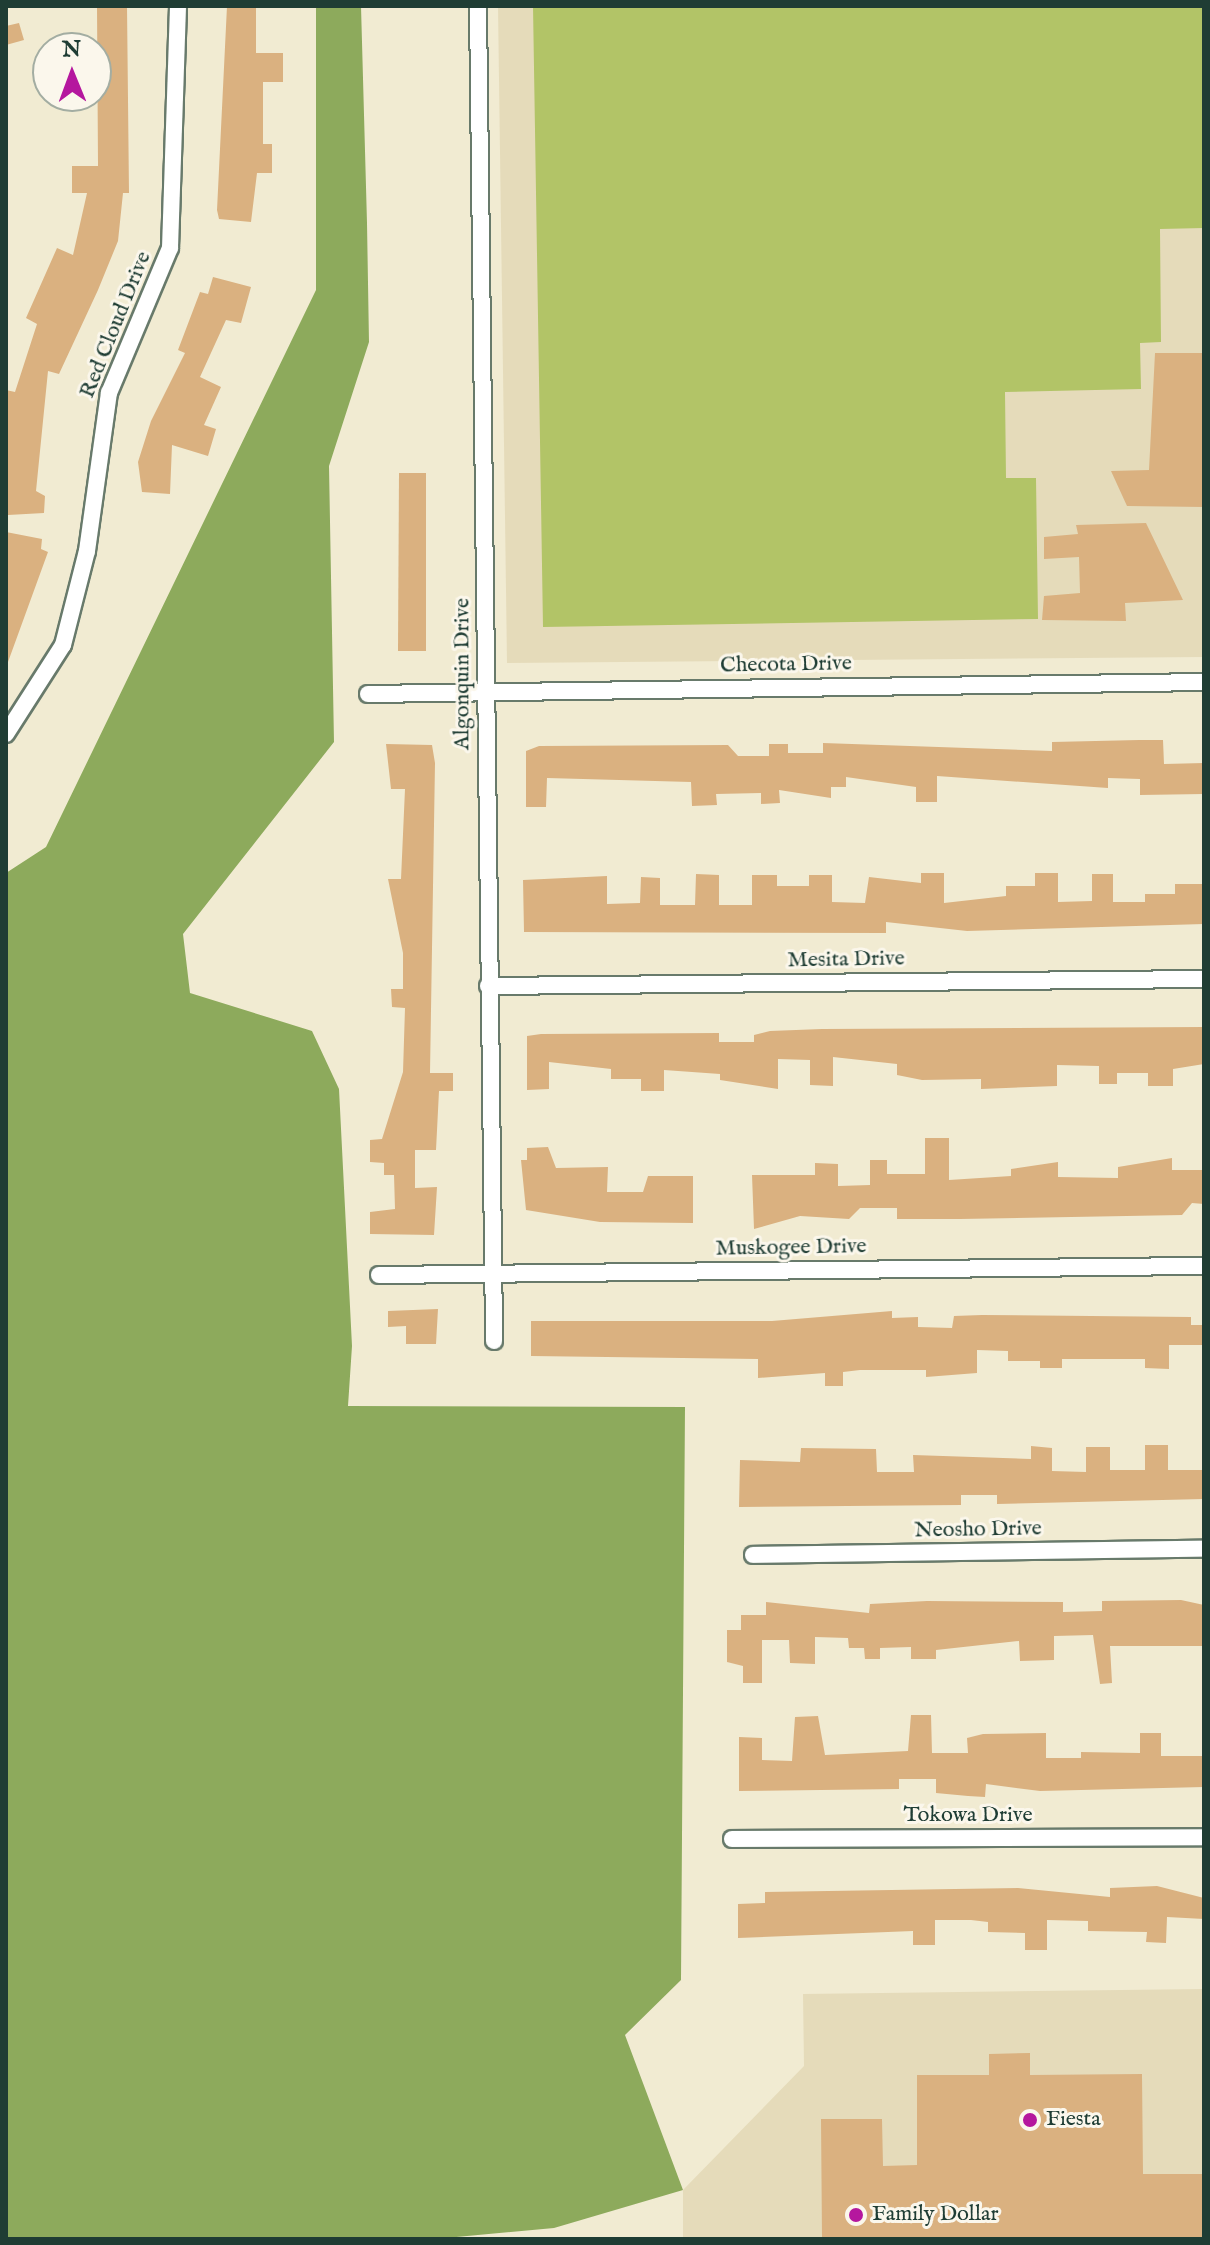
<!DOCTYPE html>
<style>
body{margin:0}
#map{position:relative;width:1210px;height:2245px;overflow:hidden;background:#f1ebd2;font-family:"IM FELL English",serif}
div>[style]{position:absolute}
.built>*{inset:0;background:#e5dbba}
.green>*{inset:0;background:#b2c467}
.forest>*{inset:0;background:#8daa5c}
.building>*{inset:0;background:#dab180}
.roads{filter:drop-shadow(2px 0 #687a6b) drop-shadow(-2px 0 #687a6b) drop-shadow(0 2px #687a6b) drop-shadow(0 -2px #687a6b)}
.minor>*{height:16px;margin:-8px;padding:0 8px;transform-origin:8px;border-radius:8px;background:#fff}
.dots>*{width:22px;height:22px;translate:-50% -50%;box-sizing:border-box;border:4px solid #fbf7ec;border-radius:50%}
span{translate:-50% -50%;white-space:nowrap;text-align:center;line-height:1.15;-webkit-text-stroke:6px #fbf7ec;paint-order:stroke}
.street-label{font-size:22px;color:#1f3d34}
.poi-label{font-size:22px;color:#1f3d34}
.left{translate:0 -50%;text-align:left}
.frame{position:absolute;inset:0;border:8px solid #1f3d34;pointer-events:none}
.north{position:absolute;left:32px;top:32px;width:80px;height:80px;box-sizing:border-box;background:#fbf7ec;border:2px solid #a3ada2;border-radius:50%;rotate:359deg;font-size:22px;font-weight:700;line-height:32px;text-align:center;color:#1f3d34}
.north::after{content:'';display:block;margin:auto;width:28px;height:36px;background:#b5179e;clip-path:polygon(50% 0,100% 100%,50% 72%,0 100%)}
</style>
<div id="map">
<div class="built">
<div style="clip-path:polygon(498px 6px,1204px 6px,1204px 657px,507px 663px)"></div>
<div style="clip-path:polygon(1204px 1989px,1204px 2239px,683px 2239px,683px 2190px,804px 2066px,803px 1994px)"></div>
</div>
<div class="green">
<div style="clip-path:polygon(533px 6px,1204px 6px,1204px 228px,1160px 229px,1161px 342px,1140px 343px,1141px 389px,1005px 392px,1006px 478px,1036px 478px,1038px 619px,543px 627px)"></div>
</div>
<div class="forest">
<div style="clip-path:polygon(316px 6px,361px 6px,367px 223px,369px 342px,329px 466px,334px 742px,183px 934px,190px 993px,312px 1031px,339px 1089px,352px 1346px,348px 1406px,685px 1407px,681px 1980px,625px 2035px,683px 2190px,554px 2228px,435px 2239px,6px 2239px,6px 873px,46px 847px,316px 290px)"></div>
</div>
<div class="building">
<div style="clip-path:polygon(97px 6px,127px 6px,129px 193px,123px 193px,118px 241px,98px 290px,59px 374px,48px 371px,36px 491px,45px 496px,44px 513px,8px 515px,6px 390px,15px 392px,37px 324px,26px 318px,57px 248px,73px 255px,87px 193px,72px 193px,72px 166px,98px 166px)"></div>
<div style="clip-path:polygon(227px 6px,256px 6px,256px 53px,283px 53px,283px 82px,263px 82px,263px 144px,272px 144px,272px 173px,257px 173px,251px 222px,219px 219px,217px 210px)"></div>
<div style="clip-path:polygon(19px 23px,24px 40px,6px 45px,6px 26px)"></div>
<div style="clip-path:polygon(213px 277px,251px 287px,241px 323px,226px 320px,200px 377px,221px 387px,204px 425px,216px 429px,208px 456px,172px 445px,170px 494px,142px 492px,138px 462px,151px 421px,185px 353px,178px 350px,200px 292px,208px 294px)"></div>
<div style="clip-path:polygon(1155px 353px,1204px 353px,1204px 507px,1127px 506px,1111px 471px,1149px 470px)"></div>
<div style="clip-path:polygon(399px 473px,426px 473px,426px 651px,398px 651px)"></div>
<div style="clip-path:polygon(1146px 523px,1183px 600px,1125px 603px,1126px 621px,1042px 620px,1044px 596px,1080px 593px,1079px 557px,1044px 559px,1044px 537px,1078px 534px,1076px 525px)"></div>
<div style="clip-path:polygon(6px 532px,42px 539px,41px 549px,48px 552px,8px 662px)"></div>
<div style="clip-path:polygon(1139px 740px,1163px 740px,1164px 764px,1204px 763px,1204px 794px,1140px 795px,1140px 779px,1108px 778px,1108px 788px,937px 776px,937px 802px,916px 802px,916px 787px,846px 777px,846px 787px,831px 787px,831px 798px,779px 790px,780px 803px,761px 804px,761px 793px,716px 794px,717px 805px,692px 806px,691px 782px,547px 778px,546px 807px,526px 807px,526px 751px,539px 746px,728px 745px,738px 756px,769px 756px,769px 744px,788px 744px,788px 753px,823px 753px,823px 743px,1052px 751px,1052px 742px)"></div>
<div style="clip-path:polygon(386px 744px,432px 745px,435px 763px,430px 1073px,453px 1073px,453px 1091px,439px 1091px,436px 1150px,415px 1150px,415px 1188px,437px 1187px,434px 1235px,370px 1234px,370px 1212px,395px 1209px,394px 1175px,384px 1175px,384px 1163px,370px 1162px,370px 1140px,382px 1139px,403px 1072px,405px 1008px,392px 1007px,391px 989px,403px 989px,403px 953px,388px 879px,401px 879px,405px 789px,391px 789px)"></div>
<div style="clip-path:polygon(921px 873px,944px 873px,944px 903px,1006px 896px,1006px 886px,1035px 886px,1035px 873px,1058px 873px,1058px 902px,1092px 901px,1092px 874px,1113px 874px,1113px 902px,1145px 902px,1145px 894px,1175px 894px,1175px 884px,1204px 884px,1204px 924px,967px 931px,886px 922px,886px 933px,524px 932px,523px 880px,607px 876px,607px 904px,640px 903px,641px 877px,660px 878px,660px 905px,695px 905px,696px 874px,719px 875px,719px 905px,752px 905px,752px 875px,777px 875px,777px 886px,809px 886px,809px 875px,832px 875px,832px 902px,865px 903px,869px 877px,921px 883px)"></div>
<div style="clip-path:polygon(1204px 1027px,1204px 1064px,1173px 1069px,1173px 1086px,1148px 1086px,1148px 1073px,1117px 1073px,1117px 1084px,1099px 1084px,1099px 1066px,1057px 1065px,1057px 1086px,981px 1089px,981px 1079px,922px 1080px,897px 1075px,897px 1064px,833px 1057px,833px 1086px,810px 1085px,810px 1060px,778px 1059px,778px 1089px,720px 1080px,720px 1074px,664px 1070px,664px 1091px,641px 1091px,641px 1079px,611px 1079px,611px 1069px,549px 1062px,549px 1089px,527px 1090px,527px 1036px,541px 1034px,719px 1033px,719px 1042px,754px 1042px,754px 1035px,770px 1031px,822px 1029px)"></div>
<div style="clip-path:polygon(925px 1138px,949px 1138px,949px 1180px,1011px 1176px,1011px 1169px,1058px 1162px,1058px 1177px,1118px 1178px,1118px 1167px,1172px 1158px,1172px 1170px,1204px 1170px,1204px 1204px,1192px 1203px,1182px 1215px,960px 1219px,897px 1219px,897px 1208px,860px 1208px,849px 1219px,800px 1216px,754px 1229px,752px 1175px,815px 1175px,815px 1163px,838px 1164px,838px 1186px,870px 1185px,870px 1160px,887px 1160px,887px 1174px,925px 1174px)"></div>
<div style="clip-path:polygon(548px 1147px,556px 1168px,608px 1167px,607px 1192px,643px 1192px,648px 1176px,693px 1176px,693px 1223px,600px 1222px,526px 1210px,521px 1160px,527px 1160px,527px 1148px)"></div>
<div style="clip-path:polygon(438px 1309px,436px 1344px,406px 1344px,406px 1326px,388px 1327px,388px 1311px)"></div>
<div style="clip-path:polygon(892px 1311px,892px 1318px,918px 1317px,918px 1327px,952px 1328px,954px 1316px,982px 1315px,1191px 1317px,1191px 1325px,1204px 1325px,1204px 1345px,1169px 1345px,1169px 1369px,1145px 1368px,1145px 1359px,1062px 1359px,1062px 1368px,1040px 1368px,1040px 1361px,1008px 1361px,1008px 1351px,977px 1350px,977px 1373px,926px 1377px,926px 1370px,860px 1370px,843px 1372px,843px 1386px,825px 1386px,825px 1373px,758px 1378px,758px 1359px,531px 1356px,531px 1321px,772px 1321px)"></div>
<div style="clip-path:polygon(1145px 1445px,1168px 1445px,1168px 1470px,1204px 1470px,1204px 1499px,997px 1504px,997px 1495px,961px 1495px,961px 1505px,739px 1507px,740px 1460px,800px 1462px,801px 1448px,876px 1449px,877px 1472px,914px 1472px,913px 1455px,1031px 1459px,1031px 1446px,1052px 1448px,1052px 1471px,1086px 1472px,1086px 1447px,1110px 1447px,1110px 1470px,1145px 1470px)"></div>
<div style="clip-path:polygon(1181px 1600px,1204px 1605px,1204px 1646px,1110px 1646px,1112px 1683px,1100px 1684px,1093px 1635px,1054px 1636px,1054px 1660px,1020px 1661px,1019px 1641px,936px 1650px,936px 1659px,911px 1659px,911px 1647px,880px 1648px,880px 1659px,865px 1659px,864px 1648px,849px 1648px,848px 1638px,815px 1637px,815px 1664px,790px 1663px,789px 1640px,762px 1640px,762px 1683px,743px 1683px,743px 1666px,727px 1662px,727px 1630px,741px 1630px,741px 1615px,766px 1615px,766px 1602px,869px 1613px,870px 1604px,927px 1601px,1063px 1602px,1063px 1612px,1102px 1611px,1102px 1601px)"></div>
<div style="clip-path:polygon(911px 1715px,931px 1715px,932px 1753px,968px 1753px,967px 1738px,983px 1734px,1046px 1733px,1046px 1758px,1081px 1758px,1081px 1752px,1140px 1753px,1140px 1733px,1161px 1733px,1161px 1756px,1204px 1756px,1204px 1787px,1040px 1791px,986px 1784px,985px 1797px,968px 1796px,936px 1793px,936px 1779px,899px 1779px,899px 1789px,739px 1791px,739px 1737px,762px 1738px,762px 1760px,792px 1761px,795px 1717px,818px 1716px,825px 1755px,908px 1751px)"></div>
<div style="clip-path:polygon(1157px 1886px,1204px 1898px,1204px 1919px,1167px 1917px,1166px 1943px,1146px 1942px,1147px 1932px,1088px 1931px,1088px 1921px,1047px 1920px,1047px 1950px,1025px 1950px,1025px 1933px,988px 1932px,988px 1922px,971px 1920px,935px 1920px,935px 1945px,913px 1945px,913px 1931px,738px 1938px,738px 1904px,765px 1903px,765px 1892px,1018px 1888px,1110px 1897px,1110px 1888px)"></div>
<div style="clip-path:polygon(1030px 2053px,1030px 2075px,1142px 2074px,1143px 2174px,1204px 2174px,1204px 2239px,822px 2239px,821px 2119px,882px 2119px,883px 2166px,917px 2165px,917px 2075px,989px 2075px,989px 2054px)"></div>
</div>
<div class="roads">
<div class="minor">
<div style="left:478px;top:6px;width:1335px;rotate:89.31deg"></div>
<div style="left:368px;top:694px;width:836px;rotate:-0.82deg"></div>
<div style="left:6px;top:734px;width:106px;rotate:-57.4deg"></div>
<div style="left:63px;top:645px;width:97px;rotate:-75.7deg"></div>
<div style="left:87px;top:551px;width:160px;rotate:-82.1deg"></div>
<div style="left:109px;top:393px;width:157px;rotate:-67.2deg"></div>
<div style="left:170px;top:248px;width:242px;rotate:-88.1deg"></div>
<div style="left:488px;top:986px;width:716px;rotate:-0.56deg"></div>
<div style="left:379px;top:1275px;width:825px;rotate:-0.63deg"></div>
<div style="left:753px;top:1555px;width:451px;rotate:-0.8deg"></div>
<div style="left:732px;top:1839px;width:472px;rotate:-0.2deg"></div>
</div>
</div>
<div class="dots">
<div style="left:1030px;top:2120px;background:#b5179e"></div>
<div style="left:856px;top:2215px;background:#b5179e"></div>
</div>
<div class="street-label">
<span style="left:116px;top:325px;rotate:-68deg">Red Cloud Drive</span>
<span style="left:786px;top:665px;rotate:-1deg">Checota Drive</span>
<span style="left:463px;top:674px;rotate:-90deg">Algonquin Drive</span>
<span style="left:846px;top:960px;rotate:-1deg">Mesita Drive</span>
<span style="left:791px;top:1248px;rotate:-1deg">Muskogee Drive</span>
<span style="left:978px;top:1530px;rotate:-1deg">Neosho Drive</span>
<span style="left:968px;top:1816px">Tokowa Drive</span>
</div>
<div class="poi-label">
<span class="left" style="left:1046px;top:2120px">Fiesta</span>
<span class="left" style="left:872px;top:2215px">Family Dollar</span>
</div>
<div class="frame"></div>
<div class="north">N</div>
</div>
